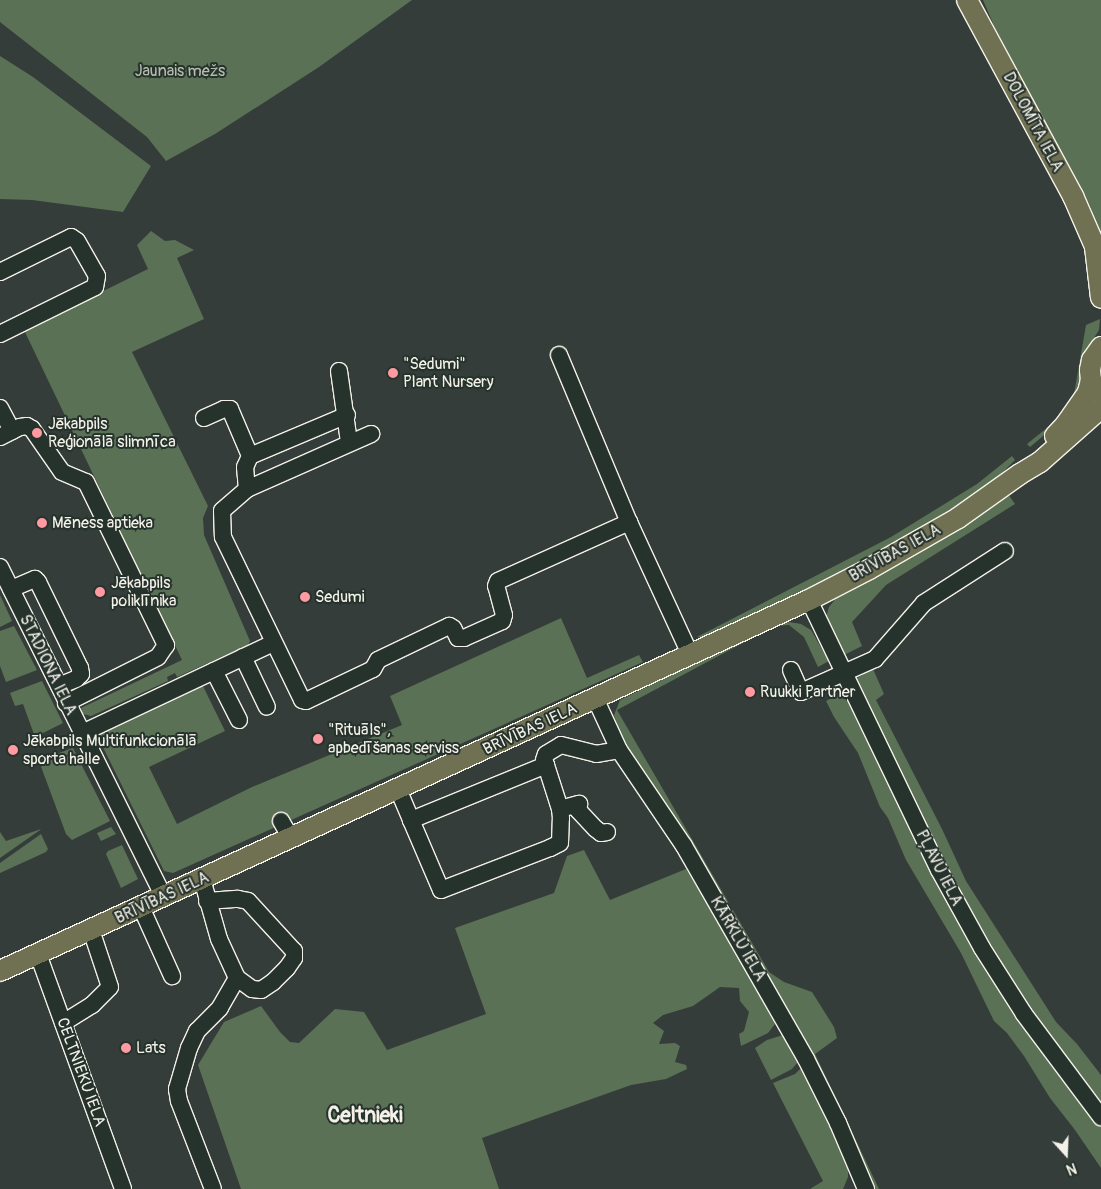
<!DOCTYPE html>
<meta charset="utf-8">
<style>
body{margin:0}
#map{position:relative;width:1101px;height:1189px;overflow:hidden;background:#353d3a;font-family:Pangolin,sans-serif}
div>[style]{position:absolute}
.green>*{inset:0;background:#5a7155}
.roads{filter:drop-shadow(1px 0 #f4f1e8) drop-shadow(-1px 0 #f4f1e8) drop-shadow(0 1px #f4f1e8) drop-shadow(0 -1px #f4f1e8)}
.minor>*{height:16px;margin:-8px;padding:0 8px;transform-origin:8px;border-radius:8px;background:#26332d}
.major>*{height:20px;margin:-10px;padding:0 10px;transform-origin:10px;border-radius:10px;background:#707052}
.dots>*{width:14px;height:14px;translate:-50% -50%;box-sizing:border-box;border:2px solid #26332d;border-radius:50%}
span{translate:-50% -50%;white-space:nowrap;text-align:center;line-height:1.15;-webkit-text-stroke:4px #26332d;paint-order:stroke}
.park-label{font-size:16px;color:#b6bead}
.street-label{font-size:16px;color:#f4f1e8}
.poi-label{font-size:16px;color:#f4f1e8}
.left{translate:0 -50%;text-align:left}
.district-label{font-size:21px;color:#f4f1e8;font-weight:700}
.north{position:absolute;left:1041px;top:1129px;width:50px;height:50px;-webkit-text-stroke:4px #26332d;paint-order:stroke;rotate:160deg;font-size:14px;font-weight:700;line-height:20px;text-align:center;color:#f4f1e8}
.north::after{content:'';display:block;margin:auto;width:18px;height:22px;background:#f4f1e8;clip-path:polygon(50% 0,100% 100%,50% 72%,0 100%)}
</style>
<div id="map">
<div class="green">
<div style="clip-path:polygon(0 0,412px 0,319px 67px,215px 134px,166px 161px,147px 137px,0 22px)"></div>
<div style="clip-path:polygon(983px 0,1101px 0,1101px 235px,1090px 206px,995px 28px)"></div>
<div style="clip-path:polygon(0 56px,33px 77px,151px 166px,123px 212px,32px 200px,0 199px)"></div>
<div style="clip-path:polygon(151px 231px,165px 241px,175px 240px,194px 250px,177px 258px,204px 319px,132px 352px,208px 506px,203px 518px,204px 535px,250px 641px,248px 645px,177px 677px,175px 673px,167px 677px,168px 681px,91px 716px,83px 714px,81px 708px,182px 660px,24px 330px,148px 269px,137px 245px)"></div>
<div style="clip-path:polygon(1100px 319px,1099px 330px,1083px 356px,1080px 389px,1055px 426px,1030px 447px,1027px 444px,1053px 423px,1073px 400px,1086px 325px)"></div>
<div style="clip-path:polygon(1012px 456px,1015px 460px,992px 483px,887px 550px,788px 601px,704px 638px,697px 637px,891px 537px,977px 484px)"></div>
<div style="clip-path:polygon(1008px 494px,1015px 504px,886px 585px,852px 622px,862px 646px,844px 655px,826px 617px,829px 607px,837px 597px,875px 576px)"></div>
<div style="clip-path:polygon(0 595px,12px 621px,0 627px)"></div>
<div style="clip-path:polygon(561px 618px,587px 678px,639px 655px,643px 662px,173px 873px,164px 871px,95px 731px,201px 682px,225px 731px,149px 767px,177px 824px,252px 787px,402px 725px,390px 696px)"></div>
<div style="clip-path:polygon(789px 622px,801px 624px,811px 630px,829px 661px,818px 667px,804px 637px,789px 625px,775px 626px,617px 710px,769px 972px,784px 982px,812px 992px,834px 1027px,837px 1038px,815px 1054px,879px 1189px,873px 1189px,812px 1055px,757px 955px,692px 842px,623px 742px,614px 715px,620px 700px,769px 627px)"></div>
<div style="clip-path:polygon(14px 626px,37px 670px,6px 682px,0 666px,0 631px)"></div>
<div style="clip-path:polygon(873px 669px,884px 694px,876px 700px,942px 829px,966px 881px,1056px 1022px,1077px 1044px,1101px 1075px,1101px 1105px,1031px 1009px,982px 936px,952px 882px,855px 679px)"></div>
<div style="clip-path:polygon(42px 681px,63px 723px,35px 737px,23px 704px,15px 706px,10px 693px)"></div>
<div style="clip-path:polygon(840px 685px,918px 843px,1077px 1096px,1101px 1127px,1101px 1168px,1075px 1130px,1050px 1098px,1024px 1056px,1007px 1033px,994px 1021px,961px 953px,906px 860px,888px 818px,880px 807px,858px 753px,834px 717px,826px 701px,832px 698px,827px 688px)"></div>
<div style="clip-path:polygon(73px 748px,110px 821px,72px 840px,66px 834px,40px 764px,42px 759px)"></div>
<div style="clip-path:polygon(111px 827px,116px 834px,101px 841px,97px 833px)"></div>
<div style="clip-path:polygon(41px 829px,40px 830px,0 858px,0 832px,6px 841px)"></div>
<div style="clip-path:polygon(41px 834px,48px 849px,46px 852px,0 873px,0 863px)"></div>
<div style="clip-path:polygon(122px 845px,138px 879px,121px 888px,106px 854px,108px 851px)"></div>
<div style="clip-path:polygon(584px 850px,610px 900px,686px 869px,741px 957px,773px 1018px,775px 1024px,768px 1033px,741px 1046px,739px 1034px,744px 1031px,749px 1012px,740px 1001px,739px 988px,720px 987px,693px 1006px,663px 1015px,653px 1023px,664px 1031px,659px 1044px,675px 1043px,680px 1046px,675px 1062px,686px 1065px,687px 1069px,666px 1079px,631px 1085px,482px 1138px,499px 1189px,241px 1189px,198px 1065px,224px 1022px,261px 1006px,280px 1032px,290px 1042px,299px 1043px,335px 1009px,364px 1012px,387px 1050px,486px 1014px,455px 928px,554px 893px,567px 856px)"></div>
<div style="clip-path:polygon(783px 1035px,787px 1037px,798px 1062px,792px 1069px,771px 1080px,755px 1048px,767px 1040px)"></div>
<div style="clip-path:polygon(802px 1067px,819px 1098px,848px 1170px,848px 1177px,843px 1189px,810px 1189px,823px 1181px,773px 1083px,795px 1074px)"></div>
</div>
<div class="roads">
<div class="minor">
<div style="left:0;top:272px;width:79px;rotate:-26.2deg"></div>
<div style="left:71px;top:237px;width:7px;rotate:34deg"></div>
<div style="left:77px;top:241px;width:40px;rotate:60.3deg"></div>
<div style="left:97px;top:276px;width:11px;rotate:100deg"></div>
<div style="left:95px;top:287px;width:106px;rotate:153.7deg"></div>
<div style="left:559px;top:355px;width:181px;rotate:67.3deg"></div>
<div style="left:339px;top:371px;width:72px;rotate:82deg"></div>
<div style="left:0;top:408px;width:26px;rotate:62deg"></div>
<div style="left:347px;top:415px;width:105px;rotate:157.1deg"></div>
<div style="left:250px;top:456px;width:12px;rotate:114deg"></div>
<div style="left:245px;top:467px;width:22px;rotate:85deg"></div>
<div style="left:247px;top:489px;width:33px;rotate:139deg"></div>
<div style="left:222px;top:511px;width:26px;rotate:88deg"></div>
<div style="left:223px;top:537px;width:181px;rotate:64.1deg"></div>
<div style="left:302px;top:700px;width:4px;rotate:14deg"></div>
<div style="left:306px;top:701px;width:74px;rotate:-25.5deg"></div>
<div style="left:373px;top:669px;width:10px;rotate:-61deg"></div>
<div style="left:378px;top:660px;width:79px;rotate:-25.6deg"></div>
<div style="left:449px;top:626px;width:4px;rotate:27deg"></div>
<div style="left:453px;top:628px;width:11px;rotate:63deg"></div>
<div style="left:458px;top:638px;width:6px"></div>
<div style="left:464px;top:638px;width:42px;rotate:-24.1deg"></div>
<div style="left:502px;top:621px;width:6px;rotate:-72deg"></div>
<div style="left:504px;top:615px;width:30px;rotate:-105deg"></div>
<div style="left:496px;top:586px;width:5px;rotate:-68deg"></div>
<div style="left:498px;top:581px;width:144px;rotate:-24.2deg"></div>
<div style="left:629px;top:522px;width:145px;rotate:65.2deg"></div>
<div style="left:204px;top:418px;width:22px;rotate:-24deg"></div>
<div style="left:224px;top:409px;width:6px"></div>
<div style="left:230px;top:409px;width:51px;rotate:66.9deg"></div>
<div style="left:0;top:437px;width:22px;rotate:-27deg"></div>
<div style="left:20px;top:427px;width:7px;rotate:-8deg"></div>
<div style="left:27px;top:426px;width:6px;rotate:31deg"></div>
<div style="left:32px;top:429px;width:52px;rotate:55.1deg"></div>
<div style="left:62px;top:472px;width:26px;rotate:23deg"></div>
<div style="left:86px;top:482px;width:182px;rotate:63.9deg"></div>
<div style="left:166px;top:645px;width:14px;rotate:124deg"></div>
<div style="left:158px;top:657px;width:103px;rotate:153.4deg"></div>
<div style="left:247px;top:489px;width:136px;rotate:-23.9deg"></div>
<div style="left:0;top:567px;width:369px;rotate:63.6deg"></div>
<div style="left:11px;top:589px;width:26px;rotate:-23deg"></div>
<div style="left:35px;top:579px;width:4px;rotate:45deg"></div>
<div style="left:38px;top:582px;width:96px;rotate:64deg"></div>
<div style="left:80px;top:668px;width:6px;rotate:81deg"></div>
<div style="left:81px;top:674px;width:7px;rotate:135deg"></div>
<div style="left:76px;top:679px;width:18px;rotate:158deg"></div>
<div style="left:809px;top:600px;width:300px;rotate:64.3deg"></div>
<div style="left:939px;top:870px;width:89px;rotate:61.1deg"></div>
<div style="left:982px;top:948px;width:78px;rotate:57.5deg"></div>
<div style="left:1024px;top:1014px;width:129px;rotate:53.2deg"></div>
<div style="left:243px;top:657px;width:55px;rotate:64.4deg"></div>
<div style="left:791px;top:670px;width:24px;rotate:66deg"></div>
<div style="left:801px;top:692px;width:81px;rotate:-24deg"></div>
<div style="left:875px;top:659px;width:74px;rotate:-48.8deg"></div>
<div style="left:924px;top:603px;width:96px;rotate:-32.7deg"></div>
<div style="left:214px;top:671px;width:55px;rotate:63deg"></div>
<div style="left:595px;top:698px;width:57px;rotate:65.2deg"></div>
<div style="left:619px;top:750px;width:116px;rotate:55.9deg"></div>
<div style="left:684px;top:846px;width:245px;rotate:60.2deg"></div>
<div style="left:806px;top:1059px;width:72px;rotate:63.4deg"></div>
<div style="left:838px;top:1123px;width:72px;rotate:67deg"></div>
<div style="left:82px;top:733px;width:211px;rotate:-25.2deg"></div>
<div style="left:546px;top:765px;width:146px;rotate:157.8deg"></div>
<div style="left:411px;top:820px;width:76px;rotate:66.8deg"></div>
<div style="left:441px;top:890px;width:117px;rotate:-21.1deg"></div>
<div style="left:550px;top:848px;width:11px;rotate:-27deg"></div>
<div style="left:560px;top:843px;width:25px;rotate:-88deg"></div>
<div style="left:561px;top:818px;width:9px;rotate:-96deg"></div>
<div style="left:560px;top:809px;width:46px;rotate:-107.7deg"></div>
<div style="left:546px;top:765px;width:5px;rotate:-112deg"></div>
<div style="left:544px;top:760px;width:6px;rotate:-72deg"></div>
<div style="left:546px;top:754px;width:17px;rotate:-31deg"></div>
<div style="left:561px;top:745px;width:36px;rotate:14deg"></div>
<div style="left:596px;top:754px;width:23px;rotate:-10deg"></div>
<div style="left:398px;top:789px;width:34px;rotate:67deg"></div>
<div style="left:560px;top:809px;width:20px;rotate:-15deg"></div>
<div style="left:579px;top:804px;width:6px;rotate:99deg"></div>
<div style="left:578px;top:810px;width:26px;rotate:47deg"></div>
<div style="left:596px;top:829px;width:6px;rotate:39deg"></div>
<div style="left:601px;top:833px;width:6px;rotate:-9deg"></div>
<div style="left:281px;top:821px;width:20px;rotate:60deg"></div>
<div style="left:202px;top:879px;width:62px;rotate:74.2deg"></div>
<div style="left:219px;top:939px;width:43px;rotate:65.2deg"></div>
<div style="left:237px;top:978px;width:34px;rotate:120deg"></div>
<div style="left:220px;top:1008px;width:33px;rotate:135deg"></div>
<div style="left:197px;top:1031px;width:19px;rotate:115deg"></div>
<div style="left:189px;top:1048px;width:43px;rotate:106.3deg"></div>
<div style="left:177px;top:1089px;width:12px;rotate:81deg"></div>
<div style="left:179px;top:1101px;width:94px;rotate:68.9deg"></div>
<div style="left:207px;top:901px;width:31px;rotate:-4deg"></div>
<div style="left:238px;top:899px;width:10px;rotate:11deg"></div>
<div style="left:248px;top:901px;width:68px;rotate:47.4deg"></div>
<div style="left:294px;top:951px;width:7px;rotate:90deg"></div>
<div style="left:294px;top:958px;width:12px;rotate:125deg"></div>
<div style="left:287px;top:968px;width:20px;rotate:135deg"></div>
<div style="left:273px;top:982px;width:14px;rotate:146deg"></div>
<div style="left:261px;top:990px;width:9px;rotate:-174deg"></div>
<div style="left:252px;top:989px;width:19px;rotate:-144deg"></div>
<div style="left:141px;top:907px;width:76px;rotate:65.8deg"></div>
<div style="left:38px;top:954px;width:250px;rotate:70.1deg"></div>
<div style="left:63px;top:1023px;width:34px;rotate:-32deg"></div>
<div style="left:92px;top:1005px;width:25px;rotate:-45deg"></div>
<div style="left:110px;top:987px;width:60px;rotate:-108.4deg"></div>
</div>
<div class="major">
<div style="left:967px;top:0;width:223px;rotate:61.6deg"></div>
<div style="left:1073px;top:196px;width:70px;rotate:66.4deg"></div>
<div style="left:1095px;top:247px;width:51px;rotate:83.3deg"></div>
<div style="left:1097px;top:391px;width:13px;rotate:-119deg"></div>
<div style="left:1091px;top:380px;width:10px;rotate:-96deg"></div>
<div style="left:1090px;top:370px;width:10px;rotate:-79deg"></div>
<div style="left:1092px;top:360px;width:16px;rotate:-55deg"></div>
<div style="left:1055px;top:436px;width:16px;rotate:-47deg"></div>
<div style="left:1066px;top:424px;width:39px;rotate:-55deg"></div>
<div style="left:1088px;top:392px;width:12px;rotate:-76deg"></div>
<div style="left:0;top:971px;width:890px;rotate:-24.64deg"></div>
<div style="left:809px;top:600px;width:68px;rotate:-27.3deg"></div>
<div style="left:869px;top:569px;width:103px;rotate:-29.8deg"></div>
<div style="left:958px;top:518px;width:76px;rotate:-35.4deg"></div>
<div style="left:1020px;top:474px;width:23px;rotate:-31deg"></div>
<div style="left:1040px;top:462px;width:81px;rotate:-41.5deg"></div>
</div>
</div>
<div class="dots">
<div style="left:393px;top:373px;background:#ff9aa2"></div>
<div style="left:37px;top:433px;background:#ff9aa2"></div>
<div style="left:42px;top:523px;background:#ff9aa2"></div>
<div style="left:100px;top:592px;background:#ff9aa2"></div>
<div style="left:305px;top:597px;background:#ff9aa2"></div>
<div style="left:750px;top:692px;background:#ff9aa2"></div>
<div style="left:318px;top:739px;background:#ff9aa2"></div>
<div style="left:13px;top:750px;background:#ff9aa2"></div>
<div style="left:126px;top:1048px;background:#ff9aa2"></div>
</div>
<div class="park-label">
<span style="left:180px;top:71px">Jaunais mežs</span>
</div>
<div class="street-label">
<span style="left:1033px;top:122px;rotate:62deg">DOLOMĪTA IELA</span>
<span style="left:895px;top:553px;rotate:-29deg">BRĪVĪBAS IELA</span>
<span style="left:48px;top:665px;rotate:64deg">STADIONA IELA</span>
<span style="left:530px;top:729px;rotate:-25deg">BRĪVĪBAS IELA</span>
<span style="left:939px;top:868px;rotate:63deg">PĻAVU IELA</span>
<span style="left:162px;top:898px;rotate:-25deg">BRĪVĪBAS IELA</span>
<span style="left:738px;top:939px;rotate:60deg">KĀRKLU IELA</span>
<span style="left:81px;top:1072px;rotate:70deg">CELTNIEKU IELA</span>
</div>
<div class="poi-label">
<span class="left" style="left:403px;top:373px">"Sedumi"<br>Plant Nursery</span>
<span class="left" style="left:48px;top:433px">Jēkabpils<br>Reģionālā slimnīca</span>
<span class="left" style="left:52px;top:523px">Mēness aptieka</span>
<span class="left" style="left:111px;top:592px">Jēkabpils<br>poliklīnika</span>
<span class="left" style="left:315px;top:597px">Sedumi</span>
<span class="left" style="left:760px;top:692px">Ruukki Partner</span>
<span class="left" style="left:328px;top:739px">"Rituāls",<br>apbedīšanas serviss</span>
<span class="left" style="left:23px;top:750px">Jēkabpils Multifunkcionālā<br>sporta halle</span>
<span class="left" style="left:136px;top:1048px">Lats</span>
</div>
<div class="district-label">
<span style="left:365px;top:1116px">Celtnieki</span>
</div>
<div class="north">N</div>
</div>
